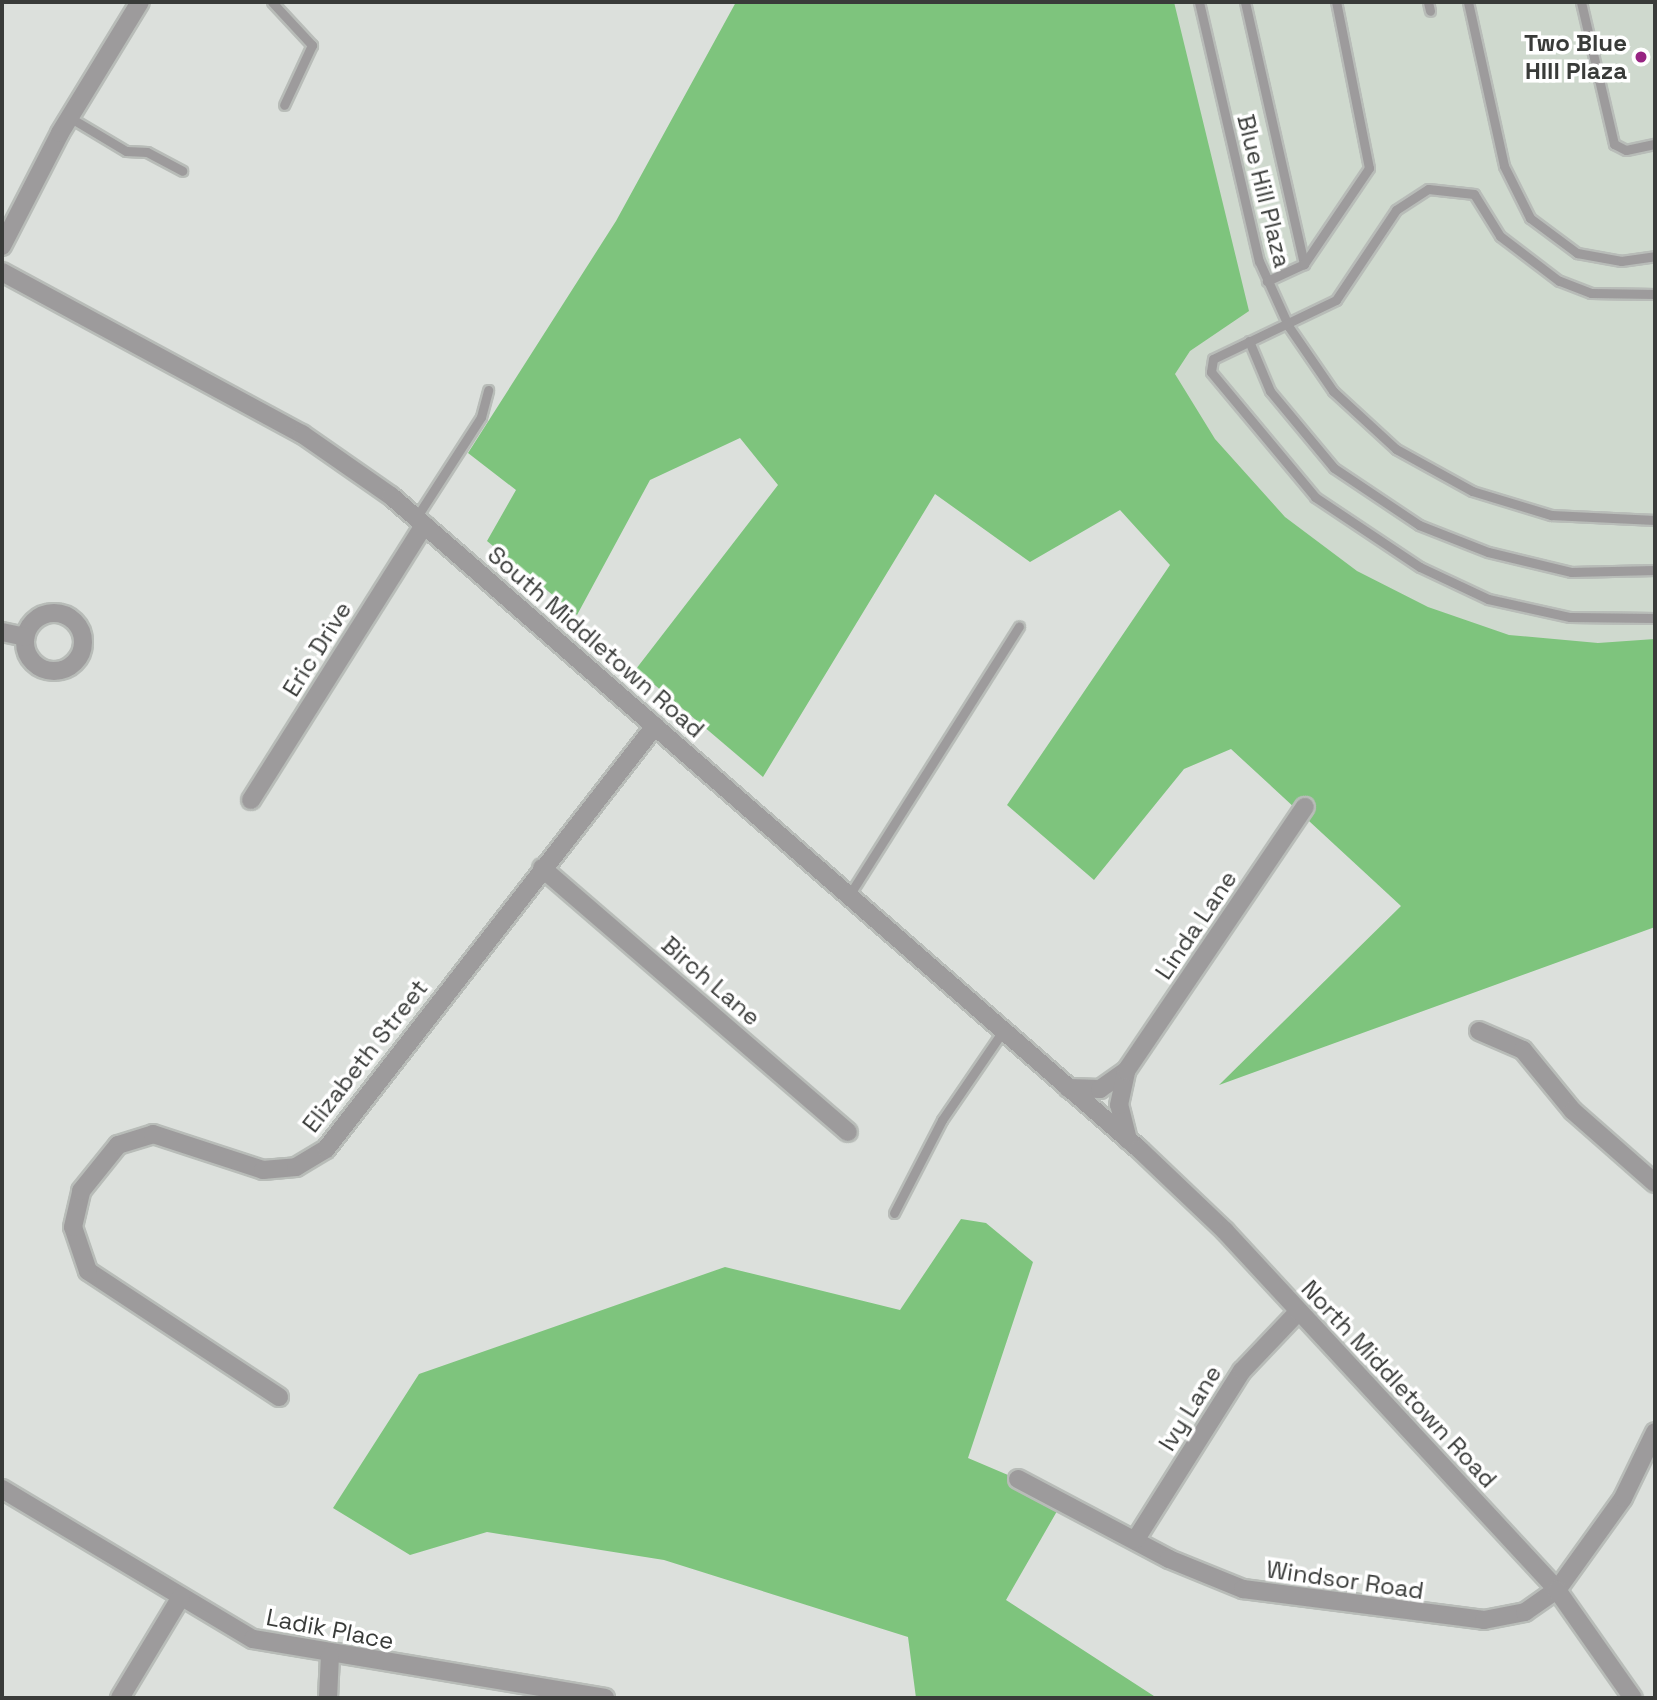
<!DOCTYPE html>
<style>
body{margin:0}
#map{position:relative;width:1657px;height:1700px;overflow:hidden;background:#dce0dc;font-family:"Space Grotesk",sans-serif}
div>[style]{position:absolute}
.built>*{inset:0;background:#cfd9ce}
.green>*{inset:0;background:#7ec47d}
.roads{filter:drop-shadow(2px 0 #b8bcb8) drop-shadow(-2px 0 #b8bcb8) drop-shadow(0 2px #b8bcb8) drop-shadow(0 -2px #b8bcb8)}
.service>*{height:9px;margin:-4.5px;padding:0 4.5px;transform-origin:4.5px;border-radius:4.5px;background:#9d9b9c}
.minor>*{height:18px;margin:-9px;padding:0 9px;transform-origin:9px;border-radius:9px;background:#9d9b9c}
.minor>.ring{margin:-9px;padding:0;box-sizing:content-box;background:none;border:18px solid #9d9b9c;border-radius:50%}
.tertiary>*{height:18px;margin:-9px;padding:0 9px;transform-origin:9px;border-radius:9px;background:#9d9b9c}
.dots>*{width:19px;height:19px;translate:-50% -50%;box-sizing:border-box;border:4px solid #fff;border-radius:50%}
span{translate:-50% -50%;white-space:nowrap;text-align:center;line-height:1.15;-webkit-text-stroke:7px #fff;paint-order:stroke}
.poi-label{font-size:24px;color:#393b39;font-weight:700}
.right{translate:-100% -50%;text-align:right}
.street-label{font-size:24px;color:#393b39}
.frame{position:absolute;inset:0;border:4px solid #393b39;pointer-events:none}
</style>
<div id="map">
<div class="built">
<div style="clip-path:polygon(1165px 2px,1655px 2px,1655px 655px,1526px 648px,1348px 578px,1212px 450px,1166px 356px)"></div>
</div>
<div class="green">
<div style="clip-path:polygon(736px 2px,1174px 2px,1249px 311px,1190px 351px,1175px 374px,1215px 439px,1285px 517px,1357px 571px,1428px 607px,1509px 635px,1598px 643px,1655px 639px,1655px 927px,1219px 1085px,1401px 906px,1231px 749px,1184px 769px,1094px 880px,1007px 805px,1170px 565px,1120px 510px,1030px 562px,935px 494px,763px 777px,636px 669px,778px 485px,740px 438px,650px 480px,577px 615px,487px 541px,516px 490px,468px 453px,616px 221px)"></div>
<div style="clip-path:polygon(961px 1219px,986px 1223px,1033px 1262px,968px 1458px,1064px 1499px,1006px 1600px,1157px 1698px,916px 1698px,908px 1637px,664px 1560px,487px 1532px,410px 1555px,333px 1508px,419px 1374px,725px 1267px,900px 1310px)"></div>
</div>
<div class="roads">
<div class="service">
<div style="left:272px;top:2px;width:59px;rotate:47.1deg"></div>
<div style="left:312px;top:45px;width:66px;rotate:115deg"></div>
<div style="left:1199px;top:2px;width:266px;rotate:77deg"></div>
<div style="left:1259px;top:261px;width:72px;rotate:65.6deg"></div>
<div style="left:1289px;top:327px;width:78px;rotate:55.5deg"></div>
<div style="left:1333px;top:391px;width:86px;rotate:42.6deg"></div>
<div style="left:1396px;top:449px;width:87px;rotate:28.9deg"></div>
<div style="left:1472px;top:491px;width:83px;rotate:16.9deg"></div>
<div style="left:1551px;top:515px;width:104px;rotate:2.8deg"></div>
<div style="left:1245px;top:2px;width:269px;rotate:77.3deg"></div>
<div style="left:1304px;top:264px;width:41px;rotate:155.3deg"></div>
<div style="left:1428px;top:2px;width:9px;rotate:77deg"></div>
<div style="left:1468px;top:2px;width:168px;rotate:77.6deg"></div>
<div style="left:1504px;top:166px;width:58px;rotate:63.4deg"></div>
<div style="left:1530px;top:218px;width:59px;rotate:36.7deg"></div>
<div style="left:1577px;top:253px;width:45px;rotate:10.3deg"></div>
<div style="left:1621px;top:261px;width:34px;rotate:-8deg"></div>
<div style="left:1581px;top:2px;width:146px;rotate:76.9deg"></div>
<div style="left:1614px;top:144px;width:13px;rotate:27deg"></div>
<div style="left:1626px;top:150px;width:30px;rotate:-12deg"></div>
<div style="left:69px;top:117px;width:66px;rotate:30.8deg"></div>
<div style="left:126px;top:151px;width:21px;rotate:3deg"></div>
<div style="left:147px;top:152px;width:40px;rotate:28deg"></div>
<div style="left:1304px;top:264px;width:116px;rotate:-55.9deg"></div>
<div style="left:1369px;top:168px;width:169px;rotate:-101.2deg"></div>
<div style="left:1655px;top:294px;width:64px;rotate:-179.1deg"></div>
<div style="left:1591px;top:293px;width:34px;rotate:-159deg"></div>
<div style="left:1559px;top:281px;width:74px;rotate:-142.7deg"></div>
<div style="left:1500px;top:236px;width:49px;rotate:-121.8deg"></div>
<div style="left:1474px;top:194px;width:46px;rotate:-173.8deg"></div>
<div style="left:1428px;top:189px;width:38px;rotate:147deg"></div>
<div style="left:1396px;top:210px;width:108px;rotate:123.7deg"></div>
<div style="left:1336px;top:300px;width:136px;rotate:154.4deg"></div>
<div style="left:1213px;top:359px;width:13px;rotate:99deg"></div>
<div style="left:1211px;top:372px;width:163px;rotate:50.2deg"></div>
<div style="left:1315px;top:497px;width:126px;rotate:33.7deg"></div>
<div style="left:1420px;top:567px;width:75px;rotate:25.2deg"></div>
<div style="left:1488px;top:599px;width:84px;rotate:12.4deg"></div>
<div style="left:1570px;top:617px;width:85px;rotate:0.7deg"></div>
<div style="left:1249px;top:341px;width:54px;rotate:67.2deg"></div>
<div style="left:1270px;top:391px;width:100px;rotate:50.3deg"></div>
<div style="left:1334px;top:468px;width:102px;rotate:33.8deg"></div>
<div style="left:1419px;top:525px;width:74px;rotate:21.4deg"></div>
<div style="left:1488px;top:552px;width:85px;rotate:13.5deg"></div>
<div style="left:1571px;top:572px;width:84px;rotate:-1.4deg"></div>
<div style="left:416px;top:518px;width:120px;rotate:-57.2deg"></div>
<div style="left:481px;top:417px;width:28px;rotate:-75deg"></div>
<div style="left:848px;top:897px;width:320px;rotate:-57.7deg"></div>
<div style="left:894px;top:1213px;width:105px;rotate:-62.7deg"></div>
<div style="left:942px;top:1120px;width:108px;rotate:-55.6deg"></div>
</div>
<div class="minor">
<div class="ring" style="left:25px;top:613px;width:40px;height:40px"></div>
<div style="left:2px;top:632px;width:24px;rotate:12deg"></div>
<div style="left:251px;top:800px;width:325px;rotate:-57.8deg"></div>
<div style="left:542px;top:868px;width:404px;rotate:40.8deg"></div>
<div style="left:1479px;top:1031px;width:48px;rotate:23.4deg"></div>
<div style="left:1523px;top:1050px;width:79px;rotate:50.7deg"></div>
<div style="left:1573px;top:1111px;width:109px;rotate:41.3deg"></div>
<div style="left:1068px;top:1088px;width:32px;rotate:2deg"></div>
<div style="left:1100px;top:1089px;width:32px;rotate:-35deg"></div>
<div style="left:1128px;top:1140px;width:36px;rotate:-104deg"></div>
<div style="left:1119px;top:1105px;width:35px;rotate:-78deg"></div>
<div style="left:1126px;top:1071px;width:319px;rotate:-55.9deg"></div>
<div style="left:279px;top:1397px;width:229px;rotate:-146.6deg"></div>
<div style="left:88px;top:1271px;width:46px;rotate:-108.8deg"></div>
<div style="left:73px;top:1227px;width:37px;rotate:-77deg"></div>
<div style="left:81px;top:1191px;width:59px;rotate:-51.2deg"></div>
<div style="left:118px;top:1145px;width:37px;rotate:-17deg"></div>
<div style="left:153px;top:1134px;width:116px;rotate:18.1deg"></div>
<div style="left:263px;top:1170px;width:33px;rotate:-5deg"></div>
<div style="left:296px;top:1167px;width:35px;rotate:-31deg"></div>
<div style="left:326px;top:1149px;width:536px;rotate:-52.13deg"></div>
<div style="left:1018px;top:1479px;width:171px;rotate:27.9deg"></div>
<div style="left:1169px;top:1559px;width:80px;rotate:22.1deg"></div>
<div style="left:1243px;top:1589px;width:243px;rotate:7.3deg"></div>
<div style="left:1484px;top:1620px;width:42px;rotate:-11deg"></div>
<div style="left:1525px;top:1612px;width:39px;rotate:-35deg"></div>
<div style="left:1557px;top:1590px;width:113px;rotate:-54.3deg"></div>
<div style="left:1623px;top:1498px;width:73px;rotate:-64.1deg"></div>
<div style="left:2px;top:1489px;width:292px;rotate:30.9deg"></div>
<div style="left:253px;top:1639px;width:357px;rotate:9.5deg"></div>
<div style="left:1136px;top:1539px;width:199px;rotate:-57.8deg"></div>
<div style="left:1242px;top:1371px;width:81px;rotate:-46.5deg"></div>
<div style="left:120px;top:1698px;width:118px;rotate:-58.9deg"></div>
<div style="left:328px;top:1698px;width:42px;rotate:-87.3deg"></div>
</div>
<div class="tertiary">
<div style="left:2px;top:246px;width:127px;rotate:-62.8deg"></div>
<div style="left:60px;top:133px;width:153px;rotate:-58.6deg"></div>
<div style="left:2px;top:272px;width:341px;rotate:28.4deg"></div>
<div style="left:302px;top:434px;width:108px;rotate:34.9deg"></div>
<div style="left:391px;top:496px;width:993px;rotate:41.12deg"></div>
<div style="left:1139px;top:1149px;width:119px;rotate:43.6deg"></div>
<div style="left:1225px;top:1231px;width:489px;rotate:47.2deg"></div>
<div style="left:1557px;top:1590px;width:132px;rotate:54.9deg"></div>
</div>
</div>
<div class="dots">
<div style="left:1641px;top:57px;background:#972482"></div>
</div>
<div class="poi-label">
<span class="right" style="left:1627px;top:57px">Two Blue<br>HIll Plaza</span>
</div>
<div class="street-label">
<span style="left:1264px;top:191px;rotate:76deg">Blue Hill Plaza</span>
<span style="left:596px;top:642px;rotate:41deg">South Middletown Road</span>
<span style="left:317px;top:649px;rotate:-58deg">Eric Drive</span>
<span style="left:1196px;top:925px;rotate:-56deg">Linda Lane</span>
<span style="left:711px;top:981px;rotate:41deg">Birch Lane</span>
<span style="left:365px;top:1056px;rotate:-52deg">Elizabeth Street</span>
<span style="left:1399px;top:1384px;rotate:47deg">North Middletown Road</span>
<span style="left:1190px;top:1408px;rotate:-58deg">Ivy Lane</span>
<span style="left:1345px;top:1580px;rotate:8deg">Windsor Road</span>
<span style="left:330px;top:1629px;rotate:11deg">Ladik Place</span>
</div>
<div class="frame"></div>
</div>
